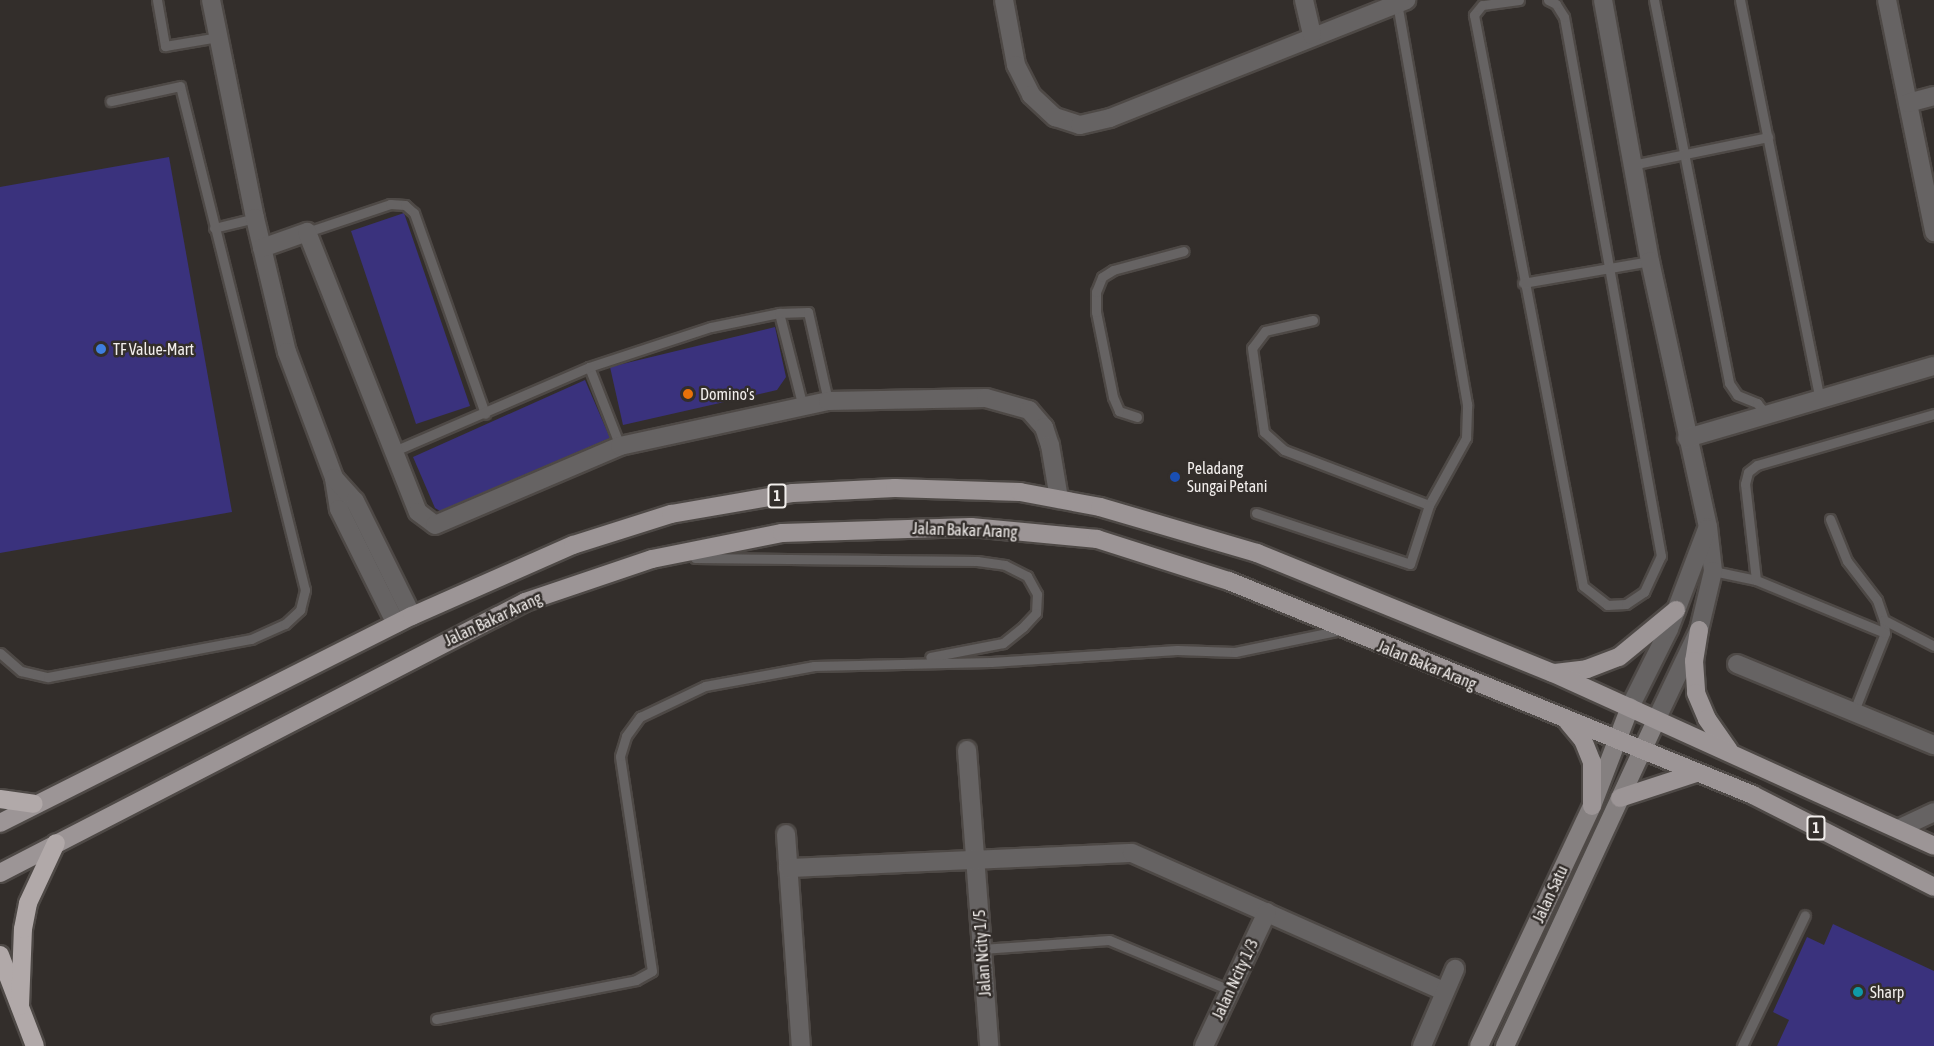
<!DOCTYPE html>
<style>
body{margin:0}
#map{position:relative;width:1934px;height:1046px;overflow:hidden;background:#332e2b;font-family:"Asap Condensed",sans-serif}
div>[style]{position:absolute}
.building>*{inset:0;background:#3a327d}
.roads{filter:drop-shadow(2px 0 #4e4946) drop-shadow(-2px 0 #4e4946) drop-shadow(0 2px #4e4946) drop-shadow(0 -2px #4e4946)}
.lane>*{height:9px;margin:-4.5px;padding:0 4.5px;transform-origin:4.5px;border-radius:4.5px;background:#666363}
.street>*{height:18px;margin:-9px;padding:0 9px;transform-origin:9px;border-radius:9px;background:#666363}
.secondary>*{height:18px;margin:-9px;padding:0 9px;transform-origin:9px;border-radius:9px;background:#858080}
.primary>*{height:18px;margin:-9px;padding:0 9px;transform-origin:9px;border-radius:9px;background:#9c9596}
.highway>*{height:18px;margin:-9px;padding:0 9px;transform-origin:9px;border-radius:9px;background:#b1a9a9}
.dots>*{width:16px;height:16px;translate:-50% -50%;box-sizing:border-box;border:3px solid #332e2b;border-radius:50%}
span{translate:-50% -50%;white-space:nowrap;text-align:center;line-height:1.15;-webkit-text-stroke:5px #332e2b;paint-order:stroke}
.shield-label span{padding:2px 4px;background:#332e2b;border:2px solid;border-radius:4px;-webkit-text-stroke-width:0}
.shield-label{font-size:15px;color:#f2eeec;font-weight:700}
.poi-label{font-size:16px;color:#f2eeec}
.left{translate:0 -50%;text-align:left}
.street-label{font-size:16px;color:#f2eeec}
</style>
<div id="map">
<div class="building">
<div style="clip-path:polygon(169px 157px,232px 512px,0 553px,0 187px)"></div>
<div style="clip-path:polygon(404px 213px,470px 406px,416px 424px,351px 231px)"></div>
<div style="clip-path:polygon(775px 327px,786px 377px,777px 390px,623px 425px,610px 367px)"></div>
<div style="clip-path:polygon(585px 380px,610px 438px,440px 511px,435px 508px,413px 457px)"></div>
<div style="clip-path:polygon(1833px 924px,1934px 971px,1934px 1046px,1777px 1046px,1789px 1020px,1773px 1012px,1807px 937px,1824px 945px)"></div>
</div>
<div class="roads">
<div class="lane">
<div style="left:157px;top:0;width:47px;rotate:80.1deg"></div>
<div style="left:165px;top:46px;width:55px;rotate:-9.5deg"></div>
<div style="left:1519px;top:0;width:37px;rotate:172deg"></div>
<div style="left:1482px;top:5px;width:13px;rotate:129deg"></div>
<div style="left:1474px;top:15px;width:581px;rotate:79.19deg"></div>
<div style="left:1583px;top:586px;width:31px;rotate:38deg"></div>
<div style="left:1607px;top:605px;width:19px;rotate:-3deg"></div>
<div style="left:1626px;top:604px;width:22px;rotate:-34deg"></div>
<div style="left:1644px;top:592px;width:40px;rotate:-65deg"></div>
<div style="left:1661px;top:556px;width:548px;rotate:-100.2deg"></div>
<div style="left:1564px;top:17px;width:15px;rotate:-122deg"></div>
<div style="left:1556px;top:4px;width:9px;rotate:-153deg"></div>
<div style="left:1654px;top:0;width:390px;rotate:78.9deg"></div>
<div style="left:1729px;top:383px;width:14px;rotate:56deg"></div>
<div style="left:1737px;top:395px;width:22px;rotate:22deg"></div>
<div style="left:1757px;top:403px;width:14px;rotate:51deg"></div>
<div style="left:1740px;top:0;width:407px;rotate:78.7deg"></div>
<div style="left:1632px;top:165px;width:139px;rotate:-11.6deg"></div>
<div style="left:214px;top:228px;width:42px;rotate:-13.7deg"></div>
<div style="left:307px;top:232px;width:88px;rotate:-18.6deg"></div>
<div style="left:390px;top:204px;width:15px;rotate:4deg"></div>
<div style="left:405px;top:205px;width:12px;rotate:42deg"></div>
<div style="left:414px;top:213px;width:213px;rotate:70.5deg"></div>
<div style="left:1523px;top:283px;width:129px;rotate:-9.8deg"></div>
<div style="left:779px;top:313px;width:97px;rotate:75.7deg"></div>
<div style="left:1313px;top:320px;width:49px;rotate:167.1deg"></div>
<div style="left:1265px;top:331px;width:21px;rotate:127deg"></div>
<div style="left:1252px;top:348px;width:85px;rotate:81.9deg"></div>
<div style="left:1264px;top:432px;width:27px;rotate:42deg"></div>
<div style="left:1284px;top:450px;width:155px;rotate:20.8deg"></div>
<div style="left:1429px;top:505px;width:77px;rotate:-61.1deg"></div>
<div style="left:1466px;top:438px;width:34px;rotate:-88deg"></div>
<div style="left:1467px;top:404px;width:407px;rotate:-99.9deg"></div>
<div style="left:589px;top:367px;width:85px;rotate:68.6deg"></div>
<div style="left:1137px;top:417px;width:19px;rotate:-162deg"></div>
<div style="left:1119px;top:411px;width:15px;rotate:-113deg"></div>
<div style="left:1113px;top:397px;width:87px;rotate:-101.3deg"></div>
<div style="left:1096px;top:312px;width:20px;rotate:-90deg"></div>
<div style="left:1096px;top:292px;width:16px;rotate:-68deg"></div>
<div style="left:1102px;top:277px;width:13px;rotate:-32deg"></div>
<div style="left:1113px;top:270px;width:73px;rotate:-15deg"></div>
<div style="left:392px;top:452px;width:215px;rotate:-23.3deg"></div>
<div style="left:589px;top:367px;width:128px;rotate:-18.2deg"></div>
<div style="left:711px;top:327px;width:69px;rotate:-11.6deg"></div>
<div style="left:779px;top:313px;width:29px;rotate:-2deg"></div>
<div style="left:808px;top:312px;width:91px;rotate:77.3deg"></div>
<div style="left:1256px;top:513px;width:162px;rotate:18.3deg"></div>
<div style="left:1410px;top:564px;width:62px;rotate:-72.1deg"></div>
<div style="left:1830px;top:519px;width:45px;rotate:68deg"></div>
<div style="left:1847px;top:561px;width:49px;rotate:52.4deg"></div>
<div style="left:1877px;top:600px;width:21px;rotate:71deg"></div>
<div style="left:1884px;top:620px;width:13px;rotate:86deg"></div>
<div style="left:1885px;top:633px;width:84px;rotate:111.7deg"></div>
<div style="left:695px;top:558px;width:282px;rotate:0.6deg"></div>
<div style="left:977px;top:561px;width:28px;rotate:8deg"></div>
<div style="left:1005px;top:565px;width:25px;rotate:27deg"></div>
<div style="left:1027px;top:576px;width:21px;rotate:61deg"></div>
<div style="left:1037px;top:594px;width:19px;rotate:93deg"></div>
<div style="left:1036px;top:613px;width:19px;rotate:133deg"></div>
<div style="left:1023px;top:627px;width:26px;rotate:141deg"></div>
<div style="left:1003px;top:643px;width:74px;rotate:169.1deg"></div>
<div style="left:1713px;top:571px;width:44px;rotate:11.8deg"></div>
<div style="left:1756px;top:580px;width:139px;rotate:22.3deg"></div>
<div style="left:1756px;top:580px;width:97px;rotate:-96.5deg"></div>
<div style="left:1745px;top:484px;width:12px;rotate:-76deg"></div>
<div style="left:1748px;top:472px;width:11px;rotate:-38deg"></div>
<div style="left:1757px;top:465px;width:184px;rotate:-16.1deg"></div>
<div style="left:1884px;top:620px;width:56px;rotate:27.5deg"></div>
<div style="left:0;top:653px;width:28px;rotate:41deg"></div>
<div style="left:21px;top:671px;width:28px;rotate:13deg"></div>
<div style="left:48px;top:677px;width:207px;rotate:-10.6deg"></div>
<div style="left:251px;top:639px;width:37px;rotate:-24deg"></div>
<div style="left:285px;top:624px;width:21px;rotate:-43deg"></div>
<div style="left:300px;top:610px;width:21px;rotate:-76deg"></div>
<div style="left:305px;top:590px;width:519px;rotate:-103.93deg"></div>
<div style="left:180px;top:86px;width:71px;rotate:167.7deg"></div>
<div style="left:982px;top:949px;width:127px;rotate:-4.1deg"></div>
<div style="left:1109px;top:940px;width:131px;rotate:22.5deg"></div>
<div style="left:436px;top:1019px;width:204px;rotate:-11deg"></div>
<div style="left:636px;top:980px;width:18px;rotate:-29deg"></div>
<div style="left:652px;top:971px;width:217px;rotate:-98.5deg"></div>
<div style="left:620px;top:756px;width:21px;rotate:-73deg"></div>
<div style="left:626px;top:736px;width:24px;rotate:-54deg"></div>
<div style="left:640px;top:717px;width:72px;rotate:-25.5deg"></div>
<div style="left:705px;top:686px;width:111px;rotate:-10.4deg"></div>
<div style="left:814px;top:666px;width:177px;rotate:-1.3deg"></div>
<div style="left:991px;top:662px;width:186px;rotate:-3.7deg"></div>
<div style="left:1177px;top:650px;width:58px;rotate:2deg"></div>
<div style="left:1235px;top:652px;width:108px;rotate:-11.7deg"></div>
<div style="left:1742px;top:1046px;width:145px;rotate:-64.3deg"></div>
</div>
<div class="street">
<div style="left:211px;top:0;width:222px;rotate:78.6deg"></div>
<div style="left:255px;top:218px;width:138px;rotate:76.6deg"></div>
<div style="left:287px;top:352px;width:134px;rotate:69.5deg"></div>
<div style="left:334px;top:478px;width:31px;rotate:81deg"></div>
<div style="left:339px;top:509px;width:128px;rotate:63.6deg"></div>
<div style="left:1004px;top:0;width:66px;rotate:79.5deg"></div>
<div style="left:1016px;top:65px;width:34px;rotate:63deg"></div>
<div style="left:1031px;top:95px;width:33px;rotate:43deg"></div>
<div style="left:1055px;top:117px;width:26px;rotate:18deg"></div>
<div style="left:1080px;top:125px;width:31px;rotate:-13deg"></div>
<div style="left:1110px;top:118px;width:319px;rotate:-21.7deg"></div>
<div style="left:1304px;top:0;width:36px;rotate:77deg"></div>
<div style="left:1603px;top:0;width:265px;rotate:79.8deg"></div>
<div style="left:1650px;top:261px;width:272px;rotate:77.7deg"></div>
<div style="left:1708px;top:527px;width:44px;rotate:83.5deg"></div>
<div style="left:1713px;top:571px;width:61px;rotate:103.3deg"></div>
<div style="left:1699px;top:630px;width:100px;rotate:115.5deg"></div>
<div style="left:1887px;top:0;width:237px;rotate:78.5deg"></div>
<div style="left:1908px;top:103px;width:27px;rotate:-15deg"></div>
<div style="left:262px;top:248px;width:48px;rotate:-19.6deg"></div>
<div style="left:307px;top:232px;width:301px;rotate:68.4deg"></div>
<div style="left:418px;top:512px;width:21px;rotate:37deg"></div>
<div style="left:435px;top:525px;width:201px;rotate:-23.1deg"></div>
<div style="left:620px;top:446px;width:213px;rotate:-12.2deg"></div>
<div style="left:828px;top:401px;width:158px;rotate:-1.1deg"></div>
<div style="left:986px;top:398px;width:45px;rotate:15.6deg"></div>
<div style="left:1029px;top:410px;width:23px;rotate:49deg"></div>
<div style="left:1044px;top:427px;width:19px;rotate:72deg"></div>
<div style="left:1050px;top:445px;width:55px;rotate:80.5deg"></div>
<div style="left:1687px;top:438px;width:257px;rotate:-16.3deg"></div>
<div style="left:334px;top:478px;width:31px;rotate:48deg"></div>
<div style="left:355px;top:501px;width:128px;rotate:63.6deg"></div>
<div style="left:1737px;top:664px;width:213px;rotate:22.4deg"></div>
<div style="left:1630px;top:707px;width:87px;rotate:-63.4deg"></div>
<div style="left:1669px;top:629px;width:107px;rotate:-69.2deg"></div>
<div style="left:967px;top:750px;width:297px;rotate:85.7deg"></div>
<div style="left:1900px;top:828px;width:38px;rotate:-25deg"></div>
<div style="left:786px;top:834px;width:213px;rotate:86deg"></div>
<div style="left:788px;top:868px;width:344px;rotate:-2.5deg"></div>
<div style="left:1132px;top:853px;width:342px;rotate:23.9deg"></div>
<div style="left:1204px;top:1046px;width:148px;rotate:-64.8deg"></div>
<div style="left:1422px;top:1046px;width:84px;rotate:-66.8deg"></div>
</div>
<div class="secondary">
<div style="left:1479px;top:1046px;width:265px;rotate:-64.8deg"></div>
<div style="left:1592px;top:806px;width:106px;rotate:-69deg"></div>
<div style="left:1505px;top:1046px;width:359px;rotate:-65.1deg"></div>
</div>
<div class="primary">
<div style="left:1699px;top:630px;width:31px;rotate:99deg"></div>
<div style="left:1694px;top:661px;width:32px;rotate:86deg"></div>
<div style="left:1696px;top:693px;width:28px;rotate:67deg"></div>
<div style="left:1707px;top:719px;width:38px;rotate:55deg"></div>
<div style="left:1555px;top:673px;width:32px;rotate:-7deg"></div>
<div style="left:1587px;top:669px;width:34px;rotate:-21deg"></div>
<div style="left:1619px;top:657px;width:74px;rotate:-39.5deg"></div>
<div style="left:1568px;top:722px;width:23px;rotate:50deg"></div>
<div style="left:1583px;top:740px;width:24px;rotate:68deg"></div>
<div style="left:1592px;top:762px;width:44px;rotate:90deg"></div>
<div style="left:1620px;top:798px;width:80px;rotate:-18.2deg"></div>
<div style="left:0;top:823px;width:461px;rotate:-26.7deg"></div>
<div style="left:412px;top:616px;width:176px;rotate:-23.8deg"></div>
<div style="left:573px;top:545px;width:103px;rotate:-17.6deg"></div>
<div style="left:671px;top:514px;width:124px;rotate:-9.8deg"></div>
<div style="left:793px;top:493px;width:102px;rotate:-2.8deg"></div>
<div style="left:895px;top:488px;width:125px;rotate:1.8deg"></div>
<div style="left:1020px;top:492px;width:81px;rotate:10.6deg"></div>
<div style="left:1100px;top:507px;width:164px;rotate:16.3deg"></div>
<div style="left:1257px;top:553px;width:319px;rotate:22.1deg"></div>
<div style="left:1553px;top:673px;width:418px;rotate:24.4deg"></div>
<div style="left:0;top:873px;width:591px;rotate:-27.3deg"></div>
<div style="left:525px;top:602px;width:134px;rotate:-18.7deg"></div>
<div style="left:652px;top:559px;width:133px;rotate:-11.3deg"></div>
<div style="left:782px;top:533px;width:189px;rotate:-1.8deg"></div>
<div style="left:971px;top:527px;width:127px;rotate:5.4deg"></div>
<div style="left:1097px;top:539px;width:139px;rotate:17.7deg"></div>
<div style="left:1229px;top:581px;width:566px;rotate:22.21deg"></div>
<div style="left:1753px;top:795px;width:203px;rotate:26.9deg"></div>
</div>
<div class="highway">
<div style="left:0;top:799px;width:34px;rotate:8deg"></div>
<div style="left:0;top:955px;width:97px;rotate:69deg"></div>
<div style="left:20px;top:1006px;width:77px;rotate:-87.8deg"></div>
<div style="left:23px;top:929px;width:26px;rotate:-79deg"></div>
<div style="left:28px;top:903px;width:66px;rotate:-65deg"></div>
</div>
</div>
<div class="dots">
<div style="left:101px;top:349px;background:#3f7fe0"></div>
<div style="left:688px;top:394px;background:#e8710a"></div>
<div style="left:1175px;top:477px;background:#1a4fb4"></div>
<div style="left:1858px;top:992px;background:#0f9aa8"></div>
</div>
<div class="shield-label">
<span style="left:777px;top:496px">1</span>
<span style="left:1816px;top:828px">1</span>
</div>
<div class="poi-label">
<span class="left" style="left:113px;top:349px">TF Value-Mart</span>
<span class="left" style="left:700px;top:394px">Domino's</span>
<span class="left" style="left:1187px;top:477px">Peladang<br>Sungai Petani</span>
<span class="left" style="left:1870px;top:992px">Sharp</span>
</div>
<div class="street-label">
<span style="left:965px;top:530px;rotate:2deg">Jalan Bakar Arang</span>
<span style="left:493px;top:619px;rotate:-25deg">Jalan Bakar Arang</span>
<span style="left:1427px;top:665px;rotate:22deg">Jalan Bakar Arang</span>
<span style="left:1550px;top:894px;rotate:-65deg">Jalan Satu</span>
<span style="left:982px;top:953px;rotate:-94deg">Jalan Ncity 1/5</span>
<span style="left:1235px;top:979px;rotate:-65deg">Jalan Ncity 1/3</span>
</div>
</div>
